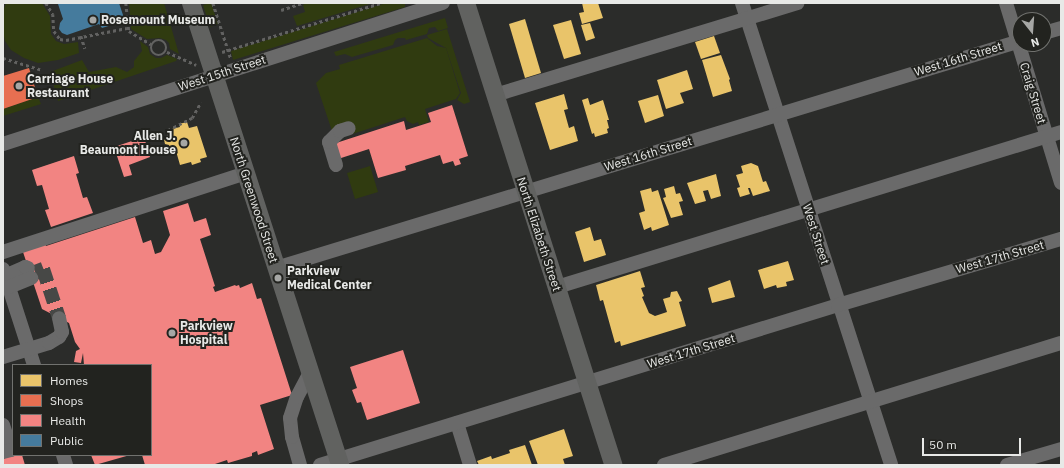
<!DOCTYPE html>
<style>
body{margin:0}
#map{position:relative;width:1064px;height:468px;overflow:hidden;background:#2b2c2a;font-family:"IBM Plex Sans",sans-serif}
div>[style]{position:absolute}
.green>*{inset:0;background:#303b10}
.homes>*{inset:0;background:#e9c46a}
.shops>*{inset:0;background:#e76f51}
.health>*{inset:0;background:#f28482}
.public>*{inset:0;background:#457b9d}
.minor-tunnel>*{height:14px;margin-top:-7px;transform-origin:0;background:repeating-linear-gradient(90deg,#474846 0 14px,transparent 0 21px)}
.path>*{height:2.5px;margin-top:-1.25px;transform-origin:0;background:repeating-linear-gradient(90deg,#626261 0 3px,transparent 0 6px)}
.path>.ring{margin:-1.25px;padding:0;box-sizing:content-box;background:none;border:2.5px solid #626261;border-radius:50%}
.minor>*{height:14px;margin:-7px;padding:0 7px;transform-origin:7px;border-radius:7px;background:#6a6a6a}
.major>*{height:18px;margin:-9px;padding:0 9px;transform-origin:9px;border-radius:9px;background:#616260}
.dots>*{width:11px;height:11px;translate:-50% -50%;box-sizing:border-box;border:2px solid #22231f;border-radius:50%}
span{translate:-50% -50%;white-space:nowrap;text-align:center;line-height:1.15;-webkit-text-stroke:4px #22231f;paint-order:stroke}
.poi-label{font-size:12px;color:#e8e9e7;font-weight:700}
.left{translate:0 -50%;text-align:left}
.right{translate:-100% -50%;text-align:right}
.street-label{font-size:12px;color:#e8e9e7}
.frame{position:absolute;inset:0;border:4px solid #e8e9e7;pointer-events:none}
.legend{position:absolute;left:12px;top:364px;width:140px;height:92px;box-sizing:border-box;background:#22231f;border:1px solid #71726f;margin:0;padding:5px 7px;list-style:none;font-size:12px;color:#e8e9e7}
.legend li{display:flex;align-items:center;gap:8px;height:20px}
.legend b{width:20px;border:1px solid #71726f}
.north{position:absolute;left:1012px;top:12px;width:40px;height:40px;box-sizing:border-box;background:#22231f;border:1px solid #71726f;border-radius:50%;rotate:163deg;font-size:11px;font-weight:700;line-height:16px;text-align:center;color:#e8e9e7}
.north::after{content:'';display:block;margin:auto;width:14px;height:18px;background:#a6a7a5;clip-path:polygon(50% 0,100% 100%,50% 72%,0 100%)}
.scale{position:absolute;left:922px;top:438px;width:99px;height:18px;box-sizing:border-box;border:2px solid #e8e9e7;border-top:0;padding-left:5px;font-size:12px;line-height:14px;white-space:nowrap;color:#e8e9e7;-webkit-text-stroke:3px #22231f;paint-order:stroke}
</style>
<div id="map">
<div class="green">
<div style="clip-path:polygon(6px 3px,42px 3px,50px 16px,51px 34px,56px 41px,64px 44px,78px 42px,79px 53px,58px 60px,38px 63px,24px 58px,11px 50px,5px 41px,3px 32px,3px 12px)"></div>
<div style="clip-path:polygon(129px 3px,164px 3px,179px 54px,170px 49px,169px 43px,166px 40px,160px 38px,147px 39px,131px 29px)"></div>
<div style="clip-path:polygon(211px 3px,218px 24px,210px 27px,203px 5px)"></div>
<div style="clip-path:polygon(306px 3px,373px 3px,297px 26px,293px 16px,305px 12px,303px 5px)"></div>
<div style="clip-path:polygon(386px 3px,405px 3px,405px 7px,233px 60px,231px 51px)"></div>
<div style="clip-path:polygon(445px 18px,448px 28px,438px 31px,435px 27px,429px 28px,427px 34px,406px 40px,405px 38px,398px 38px,395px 40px,393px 45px,352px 57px,345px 54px,336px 56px,334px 52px)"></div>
<div style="clip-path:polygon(447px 29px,470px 102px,464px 104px,457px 100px,461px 93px,446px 48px,428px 38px,427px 35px)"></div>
<div style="clip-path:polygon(427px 38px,437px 46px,446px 48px,460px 93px,456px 99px,425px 109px,429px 122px,419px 125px,418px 122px,413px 124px,407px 121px,405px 117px,340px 138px,332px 131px,316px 83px,326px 73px,340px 69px,339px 65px)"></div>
<div style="clip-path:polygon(140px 41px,148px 47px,150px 54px,156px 58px,161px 58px,167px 55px,177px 59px,176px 61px,58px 101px,50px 72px,82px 60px,89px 72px,116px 67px,127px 72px,134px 67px,134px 61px,142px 51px)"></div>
<div style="clip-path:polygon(38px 97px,41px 104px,3px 116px,3px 109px)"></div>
<div style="clip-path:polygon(370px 166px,378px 192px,355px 199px,347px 173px)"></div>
</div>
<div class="homes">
<div style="clip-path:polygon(582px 3px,598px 3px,603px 18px,582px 24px,579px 13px,584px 12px)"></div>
<div style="clip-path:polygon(525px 19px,541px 73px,525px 78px,509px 24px)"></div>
<div style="clip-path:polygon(571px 20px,581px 54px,564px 59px,553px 25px)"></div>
<div style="clip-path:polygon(590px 23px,595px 38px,586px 41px,581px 25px)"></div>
<div style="clip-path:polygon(714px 36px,720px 53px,701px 59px,695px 42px)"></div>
<div style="clip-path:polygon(721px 55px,730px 79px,729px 80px,732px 91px,713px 97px,702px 60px)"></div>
<div style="clip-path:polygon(687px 70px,693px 89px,680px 93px,684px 103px,666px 109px,657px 80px)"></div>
<div style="clip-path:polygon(564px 94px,568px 109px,564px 110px,569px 128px,574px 126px,578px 141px,550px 150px,535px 103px)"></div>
<div style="clip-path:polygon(658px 95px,664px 116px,645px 123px,638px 101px)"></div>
<div style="clip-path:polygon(588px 98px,590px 105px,603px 100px,609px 120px,607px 120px,609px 128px,607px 129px,608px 133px,595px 137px,594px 133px,592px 134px,582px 100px)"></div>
<div style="clip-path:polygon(187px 122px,189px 128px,197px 126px,207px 157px,200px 159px,201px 162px,192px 165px,191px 162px,180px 165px,176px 151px,171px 152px,169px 145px,165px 144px,164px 140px,170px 137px,168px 130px,180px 127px,179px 124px)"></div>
<div style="clip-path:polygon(751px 163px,758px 166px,763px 182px,766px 181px,770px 191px,753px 196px,750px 188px,748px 188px,750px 194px,740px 197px,737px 188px,740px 187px,736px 175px,743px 173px,741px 166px)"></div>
<div style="clip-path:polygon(716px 174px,721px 196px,711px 199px,708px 190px,703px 191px,706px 201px,695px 204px,687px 183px)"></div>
<div style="clip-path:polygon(674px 186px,676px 194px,680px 193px,683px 201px,679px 202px,683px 215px,671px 218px,663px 198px,666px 197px,664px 189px)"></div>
<div style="clip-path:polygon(651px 188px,652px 192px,658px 190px,669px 225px,652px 231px,651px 227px,644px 230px,639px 213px,645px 211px,640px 191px)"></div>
<div style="clip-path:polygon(590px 227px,594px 241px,601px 239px,606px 255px,584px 262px,575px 232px)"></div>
<div style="clip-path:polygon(788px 261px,794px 280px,786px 282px,787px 286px,777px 288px,776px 285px,764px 289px,758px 270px)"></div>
<div style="clip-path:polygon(640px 271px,645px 287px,641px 288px,644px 296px,642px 297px,649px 313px,655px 316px,667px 312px,663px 299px,670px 297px,671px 292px,677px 291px,682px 301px,679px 302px,686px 326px,621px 346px,620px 341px,615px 343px,603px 300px,600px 301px,596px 285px)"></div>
<div style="clip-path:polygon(730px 280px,735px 297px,712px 303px,708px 288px)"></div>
<div style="clip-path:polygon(564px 429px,573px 456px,563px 459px,565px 465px,538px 465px,529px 441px)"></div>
<div style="clip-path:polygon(525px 445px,532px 465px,479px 465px,477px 461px,491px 456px,492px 459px,510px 453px,509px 450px)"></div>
</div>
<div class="shops">
<div style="clip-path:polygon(29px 68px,38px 97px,3px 109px,3px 76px)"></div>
</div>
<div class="health">
<div style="clip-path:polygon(452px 105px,468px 156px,459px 159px,461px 164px,455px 166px,453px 161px,443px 164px,440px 155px,405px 166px,406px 170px,378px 178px,369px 149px,338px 159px,333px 144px,404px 121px,406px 130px,431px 122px,428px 113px)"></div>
<div style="clip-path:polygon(144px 137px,150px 157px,129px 165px,132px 175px,124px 177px,114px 147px)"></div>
<div style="clip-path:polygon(74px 156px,79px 173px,76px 174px,83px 198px,87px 197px,93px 213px,51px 227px,45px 210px,49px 209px,42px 185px,37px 186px,32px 170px)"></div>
<div style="clip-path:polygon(188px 203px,194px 222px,206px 218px,211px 235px,200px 239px,215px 286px,213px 287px,215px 292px,235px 285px,236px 286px,239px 285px,240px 288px,252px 283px,257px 299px,261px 298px,292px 395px,260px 405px,274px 449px,258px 455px,257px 451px,252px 453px,252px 456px,228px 463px,227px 460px,212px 465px,145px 465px,142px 455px,151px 455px,151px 365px,84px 365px,83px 353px,81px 363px,74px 362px,76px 351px,80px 349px,75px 342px,69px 323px,42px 309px,22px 249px,44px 241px,46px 246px,135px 217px,143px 243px,151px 240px,155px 254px,161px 252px,170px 235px,163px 211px)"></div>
<div style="clip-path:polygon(403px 350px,420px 403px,367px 420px,361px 402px,357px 403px,352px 390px,357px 388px,350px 367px)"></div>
<div style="clip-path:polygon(13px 455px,22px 455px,25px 465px,3px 465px,3px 459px)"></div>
<div style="clip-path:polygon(91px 455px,130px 455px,95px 465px)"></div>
</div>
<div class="public">
<div style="clip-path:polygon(55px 3px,119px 3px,125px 21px,102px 28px,99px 24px,67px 35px,62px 33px,59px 29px,60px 23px,63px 19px,58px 4px)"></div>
</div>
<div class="minor-tunnel">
<div style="left:31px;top:278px;width:7px;rotate:-56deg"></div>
<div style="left:35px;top:272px;width:9px;rotate:-21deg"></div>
<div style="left:43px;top:269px;width:52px;rotate:71.9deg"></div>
</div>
<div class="path">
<div style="left:46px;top:3px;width:13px;rotate:58deg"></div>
<div style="left:53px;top:14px;width:17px;rotate:87deg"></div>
<div style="left:54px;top:31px;width:10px;rotate:53deg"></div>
<div style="left:60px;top:39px;width:6px;rotate:9deg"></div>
<div style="left:66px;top:40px;width:62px;rotate:-11.1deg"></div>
<div style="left:126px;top:3px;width:28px;rotate:84deg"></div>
<div style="left:129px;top:31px;width:26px;rotate:31deg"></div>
<div style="left:213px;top:3px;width:59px;rotate:72.2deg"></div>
<div style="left:281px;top:10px;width:22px;rotate:-18deg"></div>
<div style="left:81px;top:36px;width:13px;rotate:72deg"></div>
<div class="ring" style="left:151px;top:40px;width:13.5px;height:13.5px"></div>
<div style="left:167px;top:52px;width:32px;rotate:24deg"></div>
<div style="left:222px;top:52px;width:165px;rotate:-17.2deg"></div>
<div style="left:3px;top:58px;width:39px;rotate:17deg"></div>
<div style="left:169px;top:136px;width:6px;rotate:-99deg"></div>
<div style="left:168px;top:130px;width:27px;rotate:-27deg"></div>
<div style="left:192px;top:118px;width:18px;rotate:-61deg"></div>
</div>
<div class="minor">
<div style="left:742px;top:3px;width:485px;rotate:72.1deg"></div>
<div style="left:1006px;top:3px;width:188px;rotate:73deg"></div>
<div style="left:1044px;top:33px;width:18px;rotate:-16deg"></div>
<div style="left:495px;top:95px;width:316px;rotate:-16.9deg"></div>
<div style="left:3px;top:144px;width:462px;rotate:-17.8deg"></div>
<div style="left:336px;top:165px;width:24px;rotate:-107deg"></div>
<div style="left:329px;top:142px;width:16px;rotate:-45deg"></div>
<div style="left:340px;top:131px;width:9px;rotate:-18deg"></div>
<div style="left:3px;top:252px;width:256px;rotate:-18deg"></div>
<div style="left:276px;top:268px;width:778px;rotate:-16.97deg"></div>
<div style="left:3px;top:269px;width:101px;rotate:72.1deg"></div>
<div style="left:5px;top:276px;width:22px;rotate:-24deg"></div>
<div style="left:25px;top:267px;width:3px;rotate:18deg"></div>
<div style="left:9px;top:287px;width:24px;rotate:-22deg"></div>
<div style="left:557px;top:287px;width:527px;rotate:-17.09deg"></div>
<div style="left:3px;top:357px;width:48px;rotate:-16.9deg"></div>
<div style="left:49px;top:343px;width:12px;rotate:-31deg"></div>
<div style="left:59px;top:337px;width:6px;rotate:-59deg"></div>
<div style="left:62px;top:332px;width:14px;rotate:-102deg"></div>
<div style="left:457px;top:423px;width:44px;rotate:72.8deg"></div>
<div style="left:3px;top:425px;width:26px;rotate:72deg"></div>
<div style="left:11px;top:450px;width:8px;rotate:166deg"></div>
<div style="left:63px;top:455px;width:10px;rotate:73deg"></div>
<div style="left:300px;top:465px;width:29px;rotate:-106deg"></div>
<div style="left:292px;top:437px;width:19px;rotate:-96deg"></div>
<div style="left:290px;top:418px;width:22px;rotate:-72deg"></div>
<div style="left:297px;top:397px;width:27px;rotate:-62deg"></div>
<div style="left:320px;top:465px;width:542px;rotate:-17.16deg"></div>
<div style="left:838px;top:305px;width:233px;rotate:-16.5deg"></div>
<div style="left:664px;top:465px;width:415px;rotate:-17.1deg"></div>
<div style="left:1007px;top:465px;width:56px;rotate:-16.5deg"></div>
</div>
<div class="major">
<div style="left:191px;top:3px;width:485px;rotate:72.1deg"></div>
<div style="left:466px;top:3px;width:485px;rotate:72.3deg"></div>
</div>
<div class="dots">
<div style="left:93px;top:20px;background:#a6a7a5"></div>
<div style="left:19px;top:86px;background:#a6a7a5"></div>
<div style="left:184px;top:143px;background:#a6a7a5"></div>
<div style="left:278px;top:278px;background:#a6a7a5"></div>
<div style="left:172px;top:333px;background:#a6a7a5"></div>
</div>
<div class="poi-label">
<span class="left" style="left:101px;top:20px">Rosemount Museum</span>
<span class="left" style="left:27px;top:86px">Carriage House<br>Restaurant</span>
<span class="right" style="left:176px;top:143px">Allen J.<br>Beaumont House</span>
<span class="left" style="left:287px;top:278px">Parkview<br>Medical Center</span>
<span class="left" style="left:180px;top:333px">Parkview<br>Hospital</span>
</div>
<div class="street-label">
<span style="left:958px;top:59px;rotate:-17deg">West 16th Street</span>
<span style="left:222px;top:73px;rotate:-18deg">West 15th Street</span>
<span style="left:1033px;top:93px;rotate:73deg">Craig Street</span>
<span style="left:648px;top:154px;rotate:-17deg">West 16th Street</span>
<span style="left:254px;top:200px;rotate:72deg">North Greenwood Street</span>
<span style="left:539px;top:234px;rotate:72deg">North Elizabeth Street</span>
<span style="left:816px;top:234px;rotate:72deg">West Street</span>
<span style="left:1000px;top:257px;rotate:-16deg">West 17th Street</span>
<span style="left:691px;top:351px;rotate:-17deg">West 17th Street</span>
</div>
<div class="frame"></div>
<ul class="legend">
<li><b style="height:11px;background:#e9c46a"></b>Homes</li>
<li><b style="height:11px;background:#e76f51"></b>Shops</li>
<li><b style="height:11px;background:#f28482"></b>Health</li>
<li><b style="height:11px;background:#457b9d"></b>Public</li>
</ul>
<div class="north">N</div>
<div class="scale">50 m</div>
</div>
